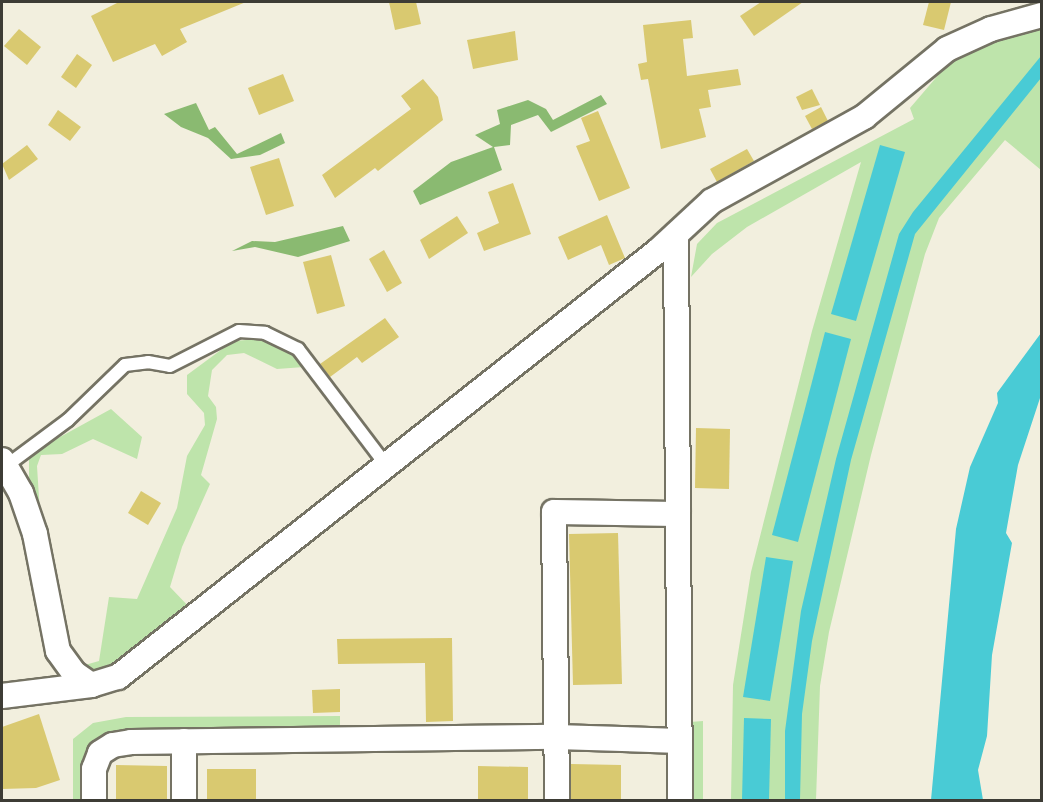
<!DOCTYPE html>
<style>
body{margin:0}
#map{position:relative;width:1043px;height:802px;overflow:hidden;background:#f2efde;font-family:Lato,sans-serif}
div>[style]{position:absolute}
.green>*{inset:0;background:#bee4ab}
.forest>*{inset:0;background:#8aba71}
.water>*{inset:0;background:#49cbd5}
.building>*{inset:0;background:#d9c970}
.roads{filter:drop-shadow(2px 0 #757364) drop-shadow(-2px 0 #757364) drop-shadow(0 2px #757364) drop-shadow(0 -2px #757364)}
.service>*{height:12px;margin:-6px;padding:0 6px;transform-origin:6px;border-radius:6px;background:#fff}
.minor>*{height:24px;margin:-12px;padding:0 12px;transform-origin:12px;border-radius:12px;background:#fff}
span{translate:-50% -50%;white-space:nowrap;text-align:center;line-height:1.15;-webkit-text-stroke:4.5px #fff;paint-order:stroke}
.frame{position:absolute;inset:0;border:3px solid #3d3c35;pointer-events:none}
</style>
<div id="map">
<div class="green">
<div style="clip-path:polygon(1041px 24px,1041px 170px,1005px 140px,939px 218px,925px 254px,871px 455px,829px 632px,820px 686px,816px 800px,731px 800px,733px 685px,751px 572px,812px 331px,861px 162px,747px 227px,712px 254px,691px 277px,697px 244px,717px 223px,914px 119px,910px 108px,958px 52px)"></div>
<div style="clip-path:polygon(260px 339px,277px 343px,298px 358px,304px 367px,277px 369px,244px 353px,227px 355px,212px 370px,208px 396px,216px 407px,217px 419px,201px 475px,210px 484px,182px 547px,170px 587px,192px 610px,109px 672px,99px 675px,72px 661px,85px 665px,99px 661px,109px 597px,137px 599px,177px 508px,187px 456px,205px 425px,204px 413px,187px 394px,187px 375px,233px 341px)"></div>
<div style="clip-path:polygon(111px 409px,142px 437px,137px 459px,93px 439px,62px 454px,41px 455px,37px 466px,40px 513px,29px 485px,29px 459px,40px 448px)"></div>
<div style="clip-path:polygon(340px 716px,340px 728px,110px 734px,86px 754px,86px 800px,73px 800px,73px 739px,93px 723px,126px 717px)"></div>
<div style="clip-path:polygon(703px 721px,703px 800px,691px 800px,690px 722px)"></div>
</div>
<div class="forest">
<div style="clip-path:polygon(601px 95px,607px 104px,551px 132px,538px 115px,511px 125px,510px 145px,494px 147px,502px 170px,420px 205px,413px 191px,451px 162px,493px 147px,475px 135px,500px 124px,497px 110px,528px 100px,546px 109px,553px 120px)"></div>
<div style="clip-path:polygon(196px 103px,209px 130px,215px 127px,237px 154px,281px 133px,285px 143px,260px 155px,231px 159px,208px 138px,181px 127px,164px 114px)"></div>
<div style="clip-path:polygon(343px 226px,350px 241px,298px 257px,255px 247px,232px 251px,252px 241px,275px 242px)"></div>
</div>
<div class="water">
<div style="clip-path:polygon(1041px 56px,1041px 78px,915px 234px,851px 460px,812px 641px,802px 714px,800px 800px,785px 800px,785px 731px,801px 611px,836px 459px,899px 234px,913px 212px)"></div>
<div style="clip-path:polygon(880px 145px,905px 152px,856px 321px,831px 314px)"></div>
<div style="clip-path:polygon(825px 332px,851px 339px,798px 542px,772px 535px)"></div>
<div style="clip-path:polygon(1041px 333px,1041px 395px,1018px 465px,1006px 533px,1012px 543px,992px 655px,987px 736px,978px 770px,983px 800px,931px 800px,956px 529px,970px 467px,998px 403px,997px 393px)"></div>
<div style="clip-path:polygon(766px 557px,793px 561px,770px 701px,743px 697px)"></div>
<div style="clip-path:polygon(744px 718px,771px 719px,769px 800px,742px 800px)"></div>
</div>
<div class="building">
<div style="clip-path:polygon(119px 2px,246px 2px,180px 29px,187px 42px,162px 56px,155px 44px,113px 62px,91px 16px)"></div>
<div style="clip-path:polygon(389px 2px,416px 2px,421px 24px,395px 30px)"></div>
<div style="clip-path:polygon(761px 2px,803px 2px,754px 36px,740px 16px)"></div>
<div style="clip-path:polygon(929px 2px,951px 2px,944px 30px,923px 25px)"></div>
<div style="clip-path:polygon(691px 20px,693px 38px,683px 39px,687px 76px,738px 69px,741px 85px,708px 90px,711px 107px,699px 109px,706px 137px,661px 149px,648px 79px,641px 80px,638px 64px,647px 62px,643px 25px)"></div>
<div style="clip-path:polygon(19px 29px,41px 47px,27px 65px,4px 46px)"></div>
<div style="clip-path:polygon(515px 31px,518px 60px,473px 69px,467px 40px)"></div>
<div style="clip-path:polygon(77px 54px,92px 65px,76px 88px,61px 77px)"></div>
<div style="clip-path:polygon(283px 74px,294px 101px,259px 115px,248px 88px)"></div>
<div style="clip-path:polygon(423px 79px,438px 97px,443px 120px,378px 171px,375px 168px,335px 198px,322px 175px,411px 109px,401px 96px)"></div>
<div style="clip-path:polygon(812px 89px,820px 105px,802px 110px,796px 97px)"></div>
<div style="clip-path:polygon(821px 107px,828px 121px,812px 129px,805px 116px)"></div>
<div style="clip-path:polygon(58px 110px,81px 127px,70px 141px,48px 125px)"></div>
<div style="clip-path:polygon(598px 111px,630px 188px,599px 201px,576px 146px,590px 141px,581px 118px)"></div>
<div style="clip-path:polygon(27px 145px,38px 159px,9px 180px,2px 164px)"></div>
<div style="clip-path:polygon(747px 149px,754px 161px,717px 182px,710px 169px)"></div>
<div style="clip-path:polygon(279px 158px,294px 206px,266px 215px,250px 167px)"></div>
<div style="clip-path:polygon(513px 183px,531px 234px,484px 251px,477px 233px,499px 223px,488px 192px)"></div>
<div style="clip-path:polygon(607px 215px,625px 258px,609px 265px,601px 245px,568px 260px,558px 237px)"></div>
<div style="clip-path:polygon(457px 216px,468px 233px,429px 259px,420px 240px)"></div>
<div style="clip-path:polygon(384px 250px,402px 283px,387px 292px,369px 259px)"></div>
<div style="clip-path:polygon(331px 255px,345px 306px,317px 314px,303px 262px)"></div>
<div style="clip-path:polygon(385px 318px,399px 337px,362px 363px,357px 357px,330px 377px,320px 364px)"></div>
<div style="clip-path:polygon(696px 428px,730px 429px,729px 489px,695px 488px)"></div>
<div style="clip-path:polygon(141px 491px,161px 503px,148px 525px,128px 513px)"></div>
<div style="clip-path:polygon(618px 533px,622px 684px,573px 685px,569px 534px)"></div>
<div style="clip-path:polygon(452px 638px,453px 721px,426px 722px,425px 663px,338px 664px,337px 639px)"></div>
<div style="clip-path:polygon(340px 689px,340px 712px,313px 713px,312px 690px)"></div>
<div style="clip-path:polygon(39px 714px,60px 780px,36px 788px,2px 789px,2px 727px)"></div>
<div style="clip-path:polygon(571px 764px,621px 765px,621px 801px,571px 801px)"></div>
<div style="clip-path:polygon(116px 765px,167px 766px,167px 801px,116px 801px)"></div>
<div style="clip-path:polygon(478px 766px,528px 767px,528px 801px,478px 801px)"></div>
<div style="clip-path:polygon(207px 769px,256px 769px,256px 801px,207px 801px)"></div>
</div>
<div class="roads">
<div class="service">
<div style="left:6px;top:466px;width:77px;rotate:-36.6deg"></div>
<div style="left:68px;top:420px;width:79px;rotate:-44deg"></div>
<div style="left:125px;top:365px;width:23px;rotate:-7deg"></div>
<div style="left:148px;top:362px;width:22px;rotate:10deg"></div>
<div style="left:170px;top:366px;width:77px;rotate:-26.9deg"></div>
<div style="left:239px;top:331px;width:26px;rotate:4deg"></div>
<div style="left:265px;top:333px;width:37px;rotate:26deg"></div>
<div style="left:298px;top:349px;width:146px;rotate:52.8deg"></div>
</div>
<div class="minor">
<div style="left:676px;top:235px;width:565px;rotate:89.59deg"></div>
<div style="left:2px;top:460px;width:38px;rotate:60deg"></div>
<div style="left:21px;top:493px;width:43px;rotate:71.1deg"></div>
<div style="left:35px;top:534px;width:119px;rotate:78.9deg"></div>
<div style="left:58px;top:651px;width:27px;rotate:54deg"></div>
<div style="left:74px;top:673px;width:21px;rotate:35deg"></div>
<div style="left:2px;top:696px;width:90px;rotate:-7deg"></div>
<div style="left:91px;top:685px;width:28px;rotate:-17deg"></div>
<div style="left:118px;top:677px;width:689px;rotate:-38.28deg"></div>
<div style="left:659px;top:250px;width:72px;rotate:-42.8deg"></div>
<div style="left:712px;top:201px;width:174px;rotate:-28.9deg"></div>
<div style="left:864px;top:117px;width:107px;rotate:-39.3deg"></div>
<div style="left:947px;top:49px;width:48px;rotate:-24.4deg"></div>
<div style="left:991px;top:29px;width:53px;rotate:-15.4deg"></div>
<div style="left:184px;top:741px;width:59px;rotate:90deg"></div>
<div style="left:94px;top:800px;width:31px;rotate:-90deg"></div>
<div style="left:94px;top:769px;width:17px;rotate:-69deg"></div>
<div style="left:100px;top:753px;width:15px;rotate:-32deg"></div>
<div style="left:113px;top:745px;width:18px;rotate:-9deg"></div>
<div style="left:131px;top:742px;width:425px;rotate:-0.7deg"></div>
<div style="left:556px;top:737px;width:124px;rotate:1.8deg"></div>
<div style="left:557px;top:800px;width:288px;rotate:-90.6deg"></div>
<div style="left:554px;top:512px;width:124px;rotate:0.9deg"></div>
</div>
</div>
<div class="frame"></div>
</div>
